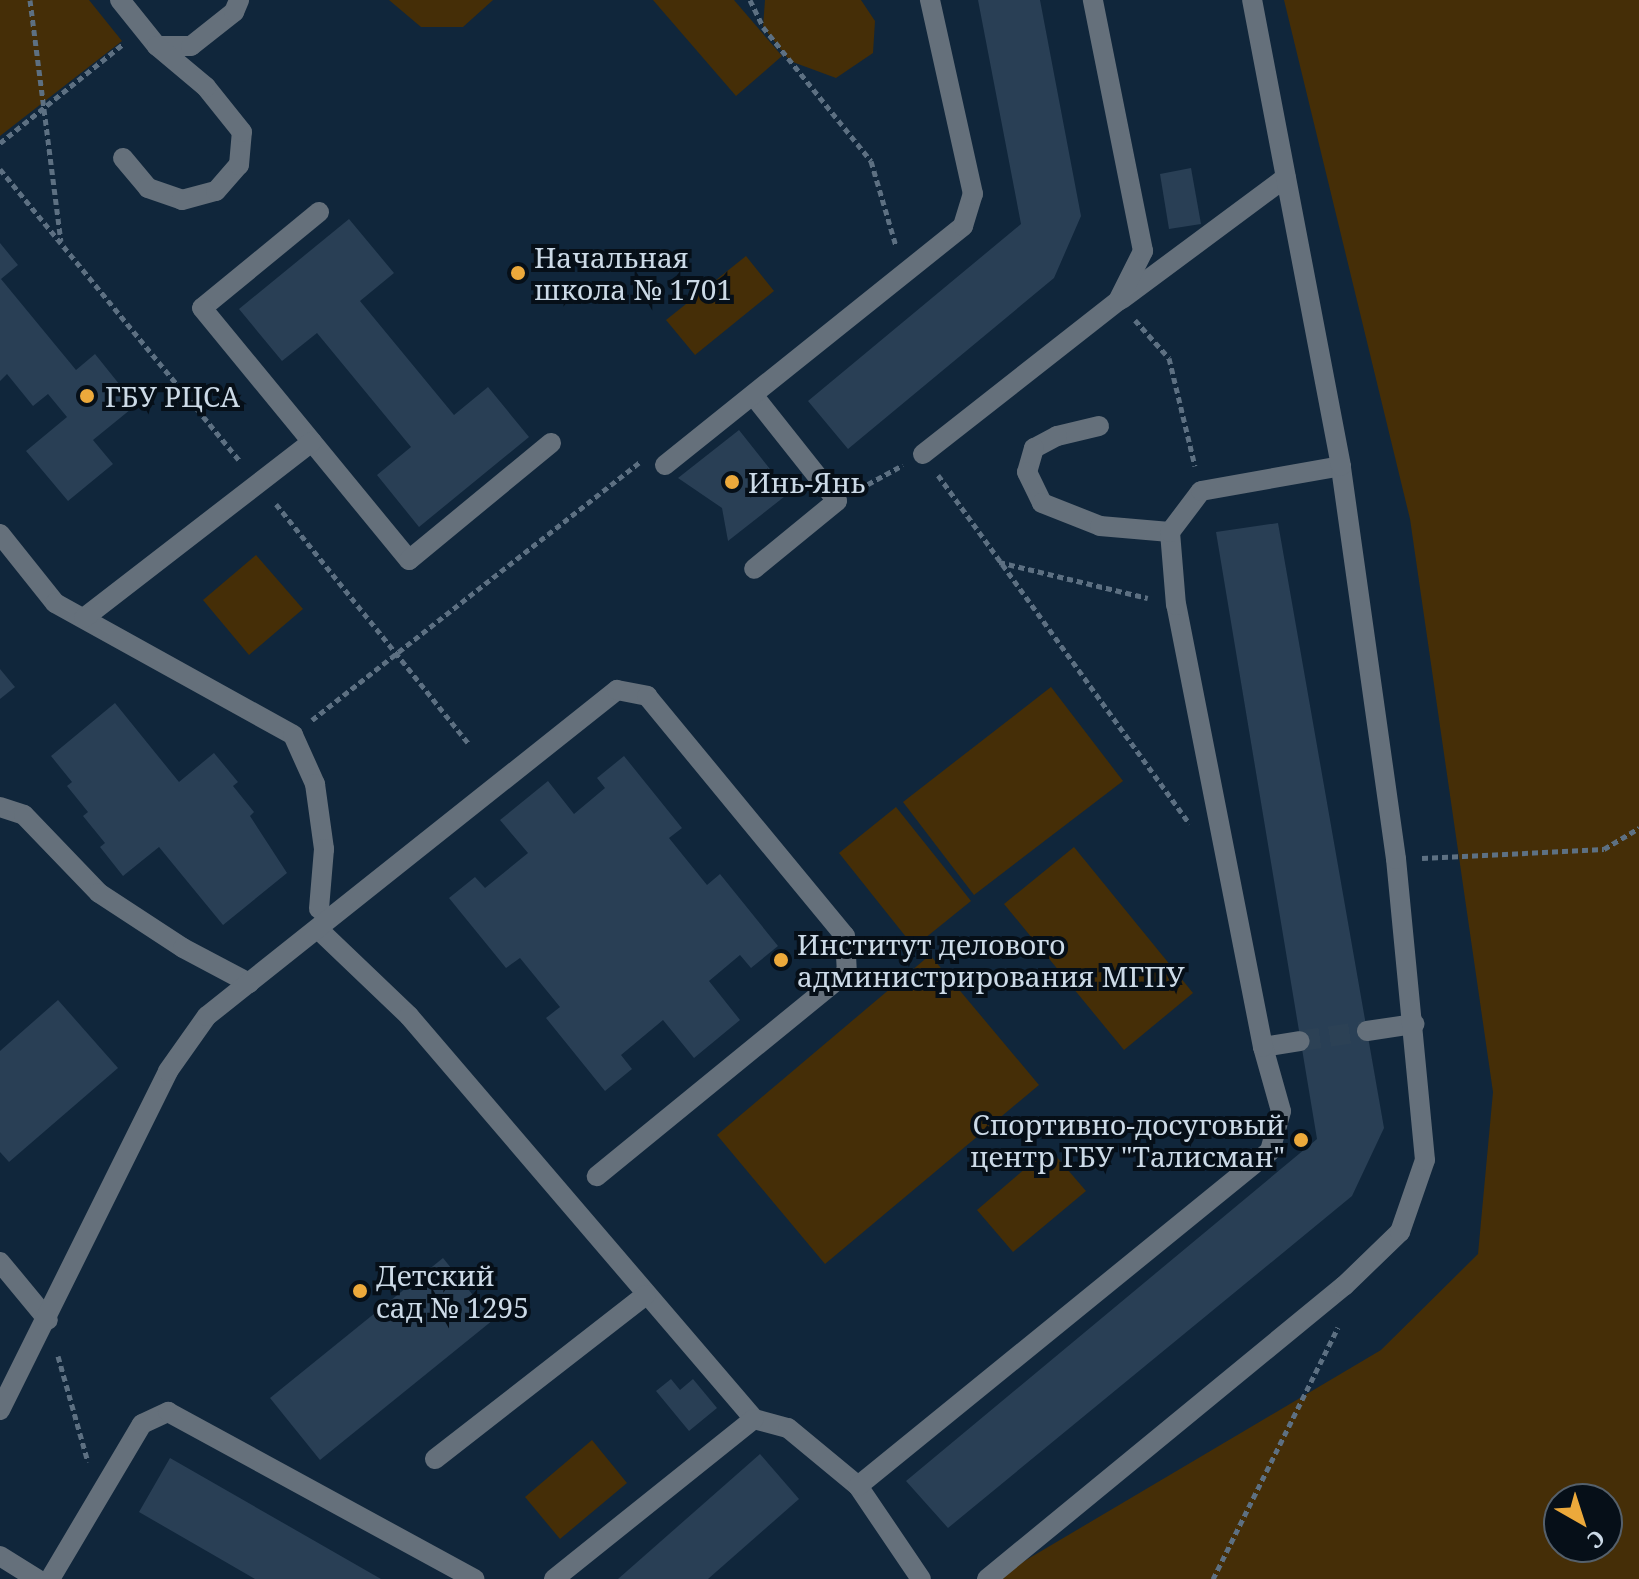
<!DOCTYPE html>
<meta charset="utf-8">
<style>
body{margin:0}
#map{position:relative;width:1639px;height:1579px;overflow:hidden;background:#10263b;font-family:"Noto Serif",serif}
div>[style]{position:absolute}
.green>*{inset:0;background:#452e07}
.building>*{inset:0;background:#293f55}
.minor-tunnel>*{height:20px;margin-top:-10px;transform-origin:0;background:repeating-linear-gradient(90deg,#2c4155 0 20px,transparent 0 30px)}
.path>*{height:5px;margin-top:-2.5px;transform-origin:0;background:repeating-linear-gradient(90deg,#5d7082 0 6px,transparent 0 10px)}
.minor>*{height:20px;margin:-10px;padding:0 10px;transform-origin:10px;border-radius:10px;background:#65707b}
.dots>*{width:22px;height:22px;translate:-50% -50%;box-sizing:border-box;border:4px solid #060f18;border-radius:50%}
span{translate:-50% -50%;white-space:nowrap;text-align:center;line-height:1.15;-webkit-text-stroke:8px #060f18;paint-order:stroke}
.poi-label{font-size:28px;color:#ccdae7}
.left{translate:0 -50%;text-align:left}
.right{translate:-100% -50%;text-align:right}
.north{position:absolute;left:1543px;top:1483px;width:80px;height:80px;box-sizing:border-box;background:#060f18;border:2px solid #55606b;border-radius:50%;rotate:141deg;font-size:22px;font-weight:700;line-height:32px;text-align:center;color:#ccdae7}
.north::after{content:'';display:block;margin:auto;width:28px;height:36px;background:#eca93b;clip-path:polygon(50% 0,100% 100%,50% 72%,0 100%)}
</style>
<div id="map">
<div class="green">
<div style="clip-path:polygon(0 0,89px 0,122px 41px,0 136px)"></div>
<div style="clip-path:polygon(389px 0,493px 0,463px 27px,421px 27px)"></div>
<div style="clip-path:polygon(653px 0,734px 0,782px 56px,736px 96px)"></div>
<div style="clip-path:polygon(765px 0,861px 0,875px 21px,873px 53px,836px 78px,790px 61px,763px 27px)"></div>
<div style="clip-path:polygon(evenodd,1284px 0,1639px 0,1639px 1579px,994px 1579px,1381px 1350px,1478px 1254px,1493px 1092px,1410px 519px,1284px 0,1559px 1499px,1607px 1499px,1607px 1547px,1559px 1547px,1559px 1499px)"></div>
<div style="clip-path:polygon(746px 256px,774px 291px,695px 355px,666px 320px)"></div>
<div style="clip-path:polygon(256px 555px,303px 609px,249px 655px,203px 600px)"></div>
<div style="clip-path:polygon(1051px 687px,1123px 781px,974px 895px,903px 802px)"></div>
<div style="clip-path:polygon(896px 807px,971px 901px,914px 947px,839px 853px)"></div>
<div style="clip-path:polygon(1074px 847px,1193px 993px,1124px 1050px,1004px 904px)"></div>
<div style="clip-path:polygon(930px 955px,1039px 1085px,825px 1264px,717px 1135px)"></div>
<div style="clip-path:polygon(1049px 1148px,1086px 1191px,1013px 1252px,977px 1210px)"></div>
<div style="clip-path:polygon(592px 1440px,627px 1483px,560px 1539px,525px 1497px)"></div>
</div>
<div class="building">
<div style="clip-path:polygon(978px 0,1040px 0,1081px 216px,1054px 278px,848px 449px,808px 401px,1021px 224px)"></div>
<div style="clip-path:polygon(1191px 168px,1201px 224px,1169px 229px,1160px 174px)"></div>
<div style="clip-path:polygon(349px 219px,394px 273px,360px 301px,454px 415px,488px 387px,529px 437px,419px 527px,377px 475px,411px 447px,317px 333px,282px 361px,239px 309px)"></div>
<div style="clip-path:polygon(0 243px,18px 265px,1px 279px,76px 370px,95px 354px,136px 405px,93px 440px,113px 464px,68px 501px,26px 451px,67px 417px,48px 394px,33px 406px,7px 374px,0 381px)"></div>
<div style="clip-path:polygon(739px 430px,789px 493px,728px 541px,722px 508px,678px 478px)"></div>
<div style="clip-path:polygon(1278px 523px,1384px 1128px,1352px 1196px,948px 1528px,906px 1481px,1317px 1139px,1216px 532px)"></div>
<div style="clip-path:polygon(0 669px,15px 687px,0 699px)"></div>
<div style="clip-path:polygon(115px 703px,179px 782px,214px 753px,238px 782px,233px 786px,254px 812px,250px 816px,287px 873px,223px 925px,159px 847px,123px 876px,100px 847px,105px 843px,83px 816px,88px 812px,67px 786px,72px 782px,51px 756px)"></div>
<div style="clip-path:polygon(624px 756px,682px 828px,669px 838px,707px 885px,720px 874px,778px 946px,751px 968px,740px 955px,709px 981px,740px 1020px,694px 1058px,663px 1020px,621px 1055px,632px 1069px,605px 1091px,546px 1018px,560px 1007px,520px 958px,506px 968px,449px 898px,475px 877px,485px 888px,528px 853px,500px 820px,548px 781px,574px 814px,605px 788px,597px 778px)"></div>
<div style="clip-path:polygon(58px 1000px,118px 1068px,9px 1162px,0 1152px,0 1051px)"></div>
<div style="clip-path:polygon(443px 1258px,493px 1320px,320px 1460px,270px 1398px)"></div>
<div style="clip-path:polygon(671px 1379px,680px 1390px,693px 1379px,717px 1408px,689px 1431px,656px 1391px)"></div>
<div style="clip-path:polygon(760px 1454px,799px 1499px,708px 1579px,618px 1579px)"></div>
<div style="clip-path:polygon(170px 1458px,381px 1579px,255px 1579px,217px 1557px,139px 1512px)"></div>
</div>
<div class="minor-tunnel">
<div style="left:1300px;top:1041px;width:68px;rotate:-8.5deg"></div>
</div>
<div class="path">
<div style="left:30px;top:0;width:243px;rotate:82.7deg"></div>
<div style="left:750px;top:0;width:30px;rotate:64deg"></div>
<div style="left:763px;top:27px;width:172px;rotate:51.1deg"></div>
<div style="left:871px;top:161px;width:89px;rotate:73.6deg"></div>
<div style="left:0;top:143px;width:158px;rotate:-38.8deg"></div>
<div style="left:0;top:169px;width:379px;rotate:50.6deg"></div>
<div style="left:1135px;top:320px;width:51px;rotate:48.2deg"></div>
<div style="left:1169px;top:358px;width:111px;rotate:76.5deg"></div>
<div style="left:938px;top:475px;width:430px;rotate:54.2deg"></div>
<div style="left:859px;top:489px;width:50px;rotate:-28.6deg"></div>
<div style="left:276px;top:504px;width:307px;rotate:51.2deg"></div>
<div style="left:999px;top:562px;width:153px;rotate:13.6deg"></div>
<div style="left:312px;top:720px;width:417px;rotate:-38.2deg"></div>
<div style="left:1422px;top:858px;width:182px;rotate:-2.8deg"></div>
<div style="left:1604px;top:849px;width:41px;rotate:-31deg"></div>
<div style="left:58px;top:1356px;width:110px;rotate:74.2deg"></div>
<div style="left:1213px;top:1579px;width:281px;rotate:-63.6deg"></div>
</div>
<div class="minor">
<div style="left:120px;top:0;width:59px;rotate:51.2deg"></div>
<div style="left:157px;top:46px;width:34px"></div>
<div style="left:191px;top:46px;width:55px;rotate:-38.3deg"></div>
<div style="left:234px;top:12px;width:13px;rotate:-67deg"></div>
<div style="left:123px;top:158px;width:39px;rotate:50deg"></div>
<div style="left:148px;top:188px;width:36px;rotate:19deg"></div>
<div style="left:182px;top:200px;width:35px;rotate:-15deg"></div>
<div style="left:216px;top:191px;width:35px;rotate:-49deg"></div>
<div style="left:239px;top:165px;width:33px;rotate:-85deg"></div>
<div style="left:242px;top:132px;width:58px;rotate:-128.7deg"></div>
<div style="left:206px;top:87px;width:64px;rotate:-140.1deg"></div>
<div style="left:319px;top:212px;width:151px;rotate:140.6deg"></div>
<div style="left:202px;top:308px;width:326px;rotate:50.6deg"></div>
<div style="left:409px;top:560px;width:184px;rotate:-39.5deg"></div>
<div style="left:1122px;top:299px;width:204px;rotate:-36.6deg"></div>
<div style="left:753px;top:395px;width:135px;rotate:51.6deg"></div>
<div style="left:837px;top:501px;width:107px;rotate:140.7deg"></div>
<div style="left:1099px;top:426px;width:43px;rotate:166.6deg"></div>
<div style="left:1057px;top:436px;width:26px;rotate:152deg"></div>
<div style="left:1034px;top:448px;width:25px;rotate:106deg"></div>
<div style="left:1027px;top:472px;width:34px;rotate:64deg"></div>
<div style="left:1042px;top:503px;width:62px;rotate:21.6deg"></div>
<div style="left:1100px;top:526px;width:70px;rotate:4.9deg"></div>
<div style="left:923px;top:454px;width:248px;rotate:-38.1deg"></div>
<div style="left:1118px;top:301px;width:56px;rotate:-63.4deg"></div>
<div style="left:1143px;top:251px;width:256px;rotate:-101.3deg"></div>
<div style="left:665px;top:465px;width:382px;rotate:-38.7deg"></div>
<div style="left:963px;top:226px;width:34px;rotate:-73deg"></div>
<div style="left:973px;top:194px;width:199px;rotate:-102.5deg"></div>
<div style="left:0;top:534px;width:88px;rotate:51.4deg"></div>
<div style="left:55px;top:603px;width:272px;rotate:29deg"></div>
<div style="left:293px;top:735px;width:54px;rotate:65.8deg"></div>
<div style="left:315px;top:784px;width:66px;rotate:82.1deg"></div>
<div style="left:324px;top:849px;width:60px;rotate:94.8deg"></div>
<div style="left:84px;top:618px;width:288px;rotate:-37.7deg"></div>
<div style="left:0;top:807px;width:25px;rotate:18deg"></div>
<div style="left:24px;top:815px;width:108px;rotate:46.1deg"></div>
<div style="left:99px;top:893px;width:100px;rotate:33.2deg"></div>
<div style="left:183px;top:948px;width:75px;rotate:27.9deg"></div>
<div style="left:318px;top:929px;width:126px;rotate:43.7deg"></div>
<div style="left:409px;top:1016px;width:531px;rotate:49.43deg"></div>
<div style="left:754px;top:1419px;width:35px;rotate:15deg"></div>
<div style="left:788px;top:1428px;width:91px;rotate:39.6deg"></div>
<div style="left:858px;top:1486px;width:112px;rotate:55.9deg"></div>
<div style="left:1367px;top:1031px;width:48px;rotate:-8.5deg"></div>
<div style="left:1263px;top:1047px;width:37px;rotate:-9deg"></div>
<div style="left:0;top:1262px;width:75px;rotate:50.4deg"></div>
<div style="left:0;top:1410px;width:378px;rotate:-63.6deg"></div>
<div style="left:168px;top:1071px;width:67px;rotate:-54.7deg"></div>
<div style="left:207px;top:1016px;width:524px;rotate:-38.49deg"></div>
<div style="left:617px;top:690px;width:31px;rotate:11deg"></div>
<div style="left:647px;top:696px;width:311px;rotate:50.5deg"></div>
<div style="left:845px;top:936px;width:36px;rotate:87deg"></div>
<div style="left:847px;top:972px;width:323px;rotate:140.8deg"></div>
<div style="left:435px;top:1459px;width:267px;rotate:-37.9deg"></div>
<div style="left:858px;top:1486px;width:531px;rotate:-39.11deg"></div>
<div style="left:1270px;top:1151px;width:41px;rotate:-74.6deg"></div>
<div style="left:1281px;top:1111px;width:66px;rotate:-105.7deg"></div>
<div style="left:1263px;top:1047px;width:450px;rotate:-101.1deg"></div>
<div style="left:1176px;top:605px;width:73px;rotate:-94.7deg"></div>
<div style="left:1170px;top:532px;width:51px;rotate:-52.9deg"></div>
<div style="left:1201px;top:491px;width:142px;rotate:-10.1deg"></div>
<div style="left:0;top:1556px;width:44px;rotate:31.9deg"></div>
<div style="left:50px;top:1579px;width:180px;rotate:-59.3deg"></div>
<div style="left:142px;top:1424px;width:29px;rotate:-25deg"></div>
<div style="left:168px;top:1412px;width:349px;rotate:28.6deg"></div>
<div style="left:554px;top:1579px;width:256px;rotate:-38.7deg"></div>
<div style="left:987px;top:1579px;width:462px;rotate:-39.4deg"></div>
<div style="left:1344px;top:1286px;width:78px;rotate:-44deg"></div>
<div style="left:1400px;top:1232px;width:76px;rotate:-70.9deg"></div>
<div style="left:1425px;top:1160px;width:302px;rotate:-95.5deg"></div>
<div style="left:1396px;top:859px;width:397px;rotate:-98deg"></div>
<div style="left:1341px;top:466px;width:474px;rotate:-100.8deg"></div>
</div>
<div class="dots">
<div style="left:518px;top:273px;background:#eca93b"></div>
<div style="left:87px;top:396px;background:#eca93b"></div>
<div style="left:732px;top:482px;background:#eca93b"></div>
<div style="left:781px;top:960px;background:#eca93b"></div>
<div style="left:1301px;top:1140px;background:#eca93b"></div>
<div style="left:360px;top:1291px;background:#eca93b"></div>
</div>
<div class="poi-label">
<span class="left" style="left:534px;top:273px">Начальная<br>школа № 1701</span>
<span class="left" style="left:105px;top:396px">ГБУ РЦСА</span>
<span class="left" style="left:748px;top:482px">Инь-Янь</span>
<span class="left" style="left:797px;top:960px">Институт делового<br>администрирования МГПУ</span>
<span class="right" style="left:1285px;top:1140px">Спортивно-досуговый<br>центр ГБУ "Талисман"</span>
<span class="left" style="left:376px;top:1291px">Детский<br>сад № 1295</span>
</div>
<div class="north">С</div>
</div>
